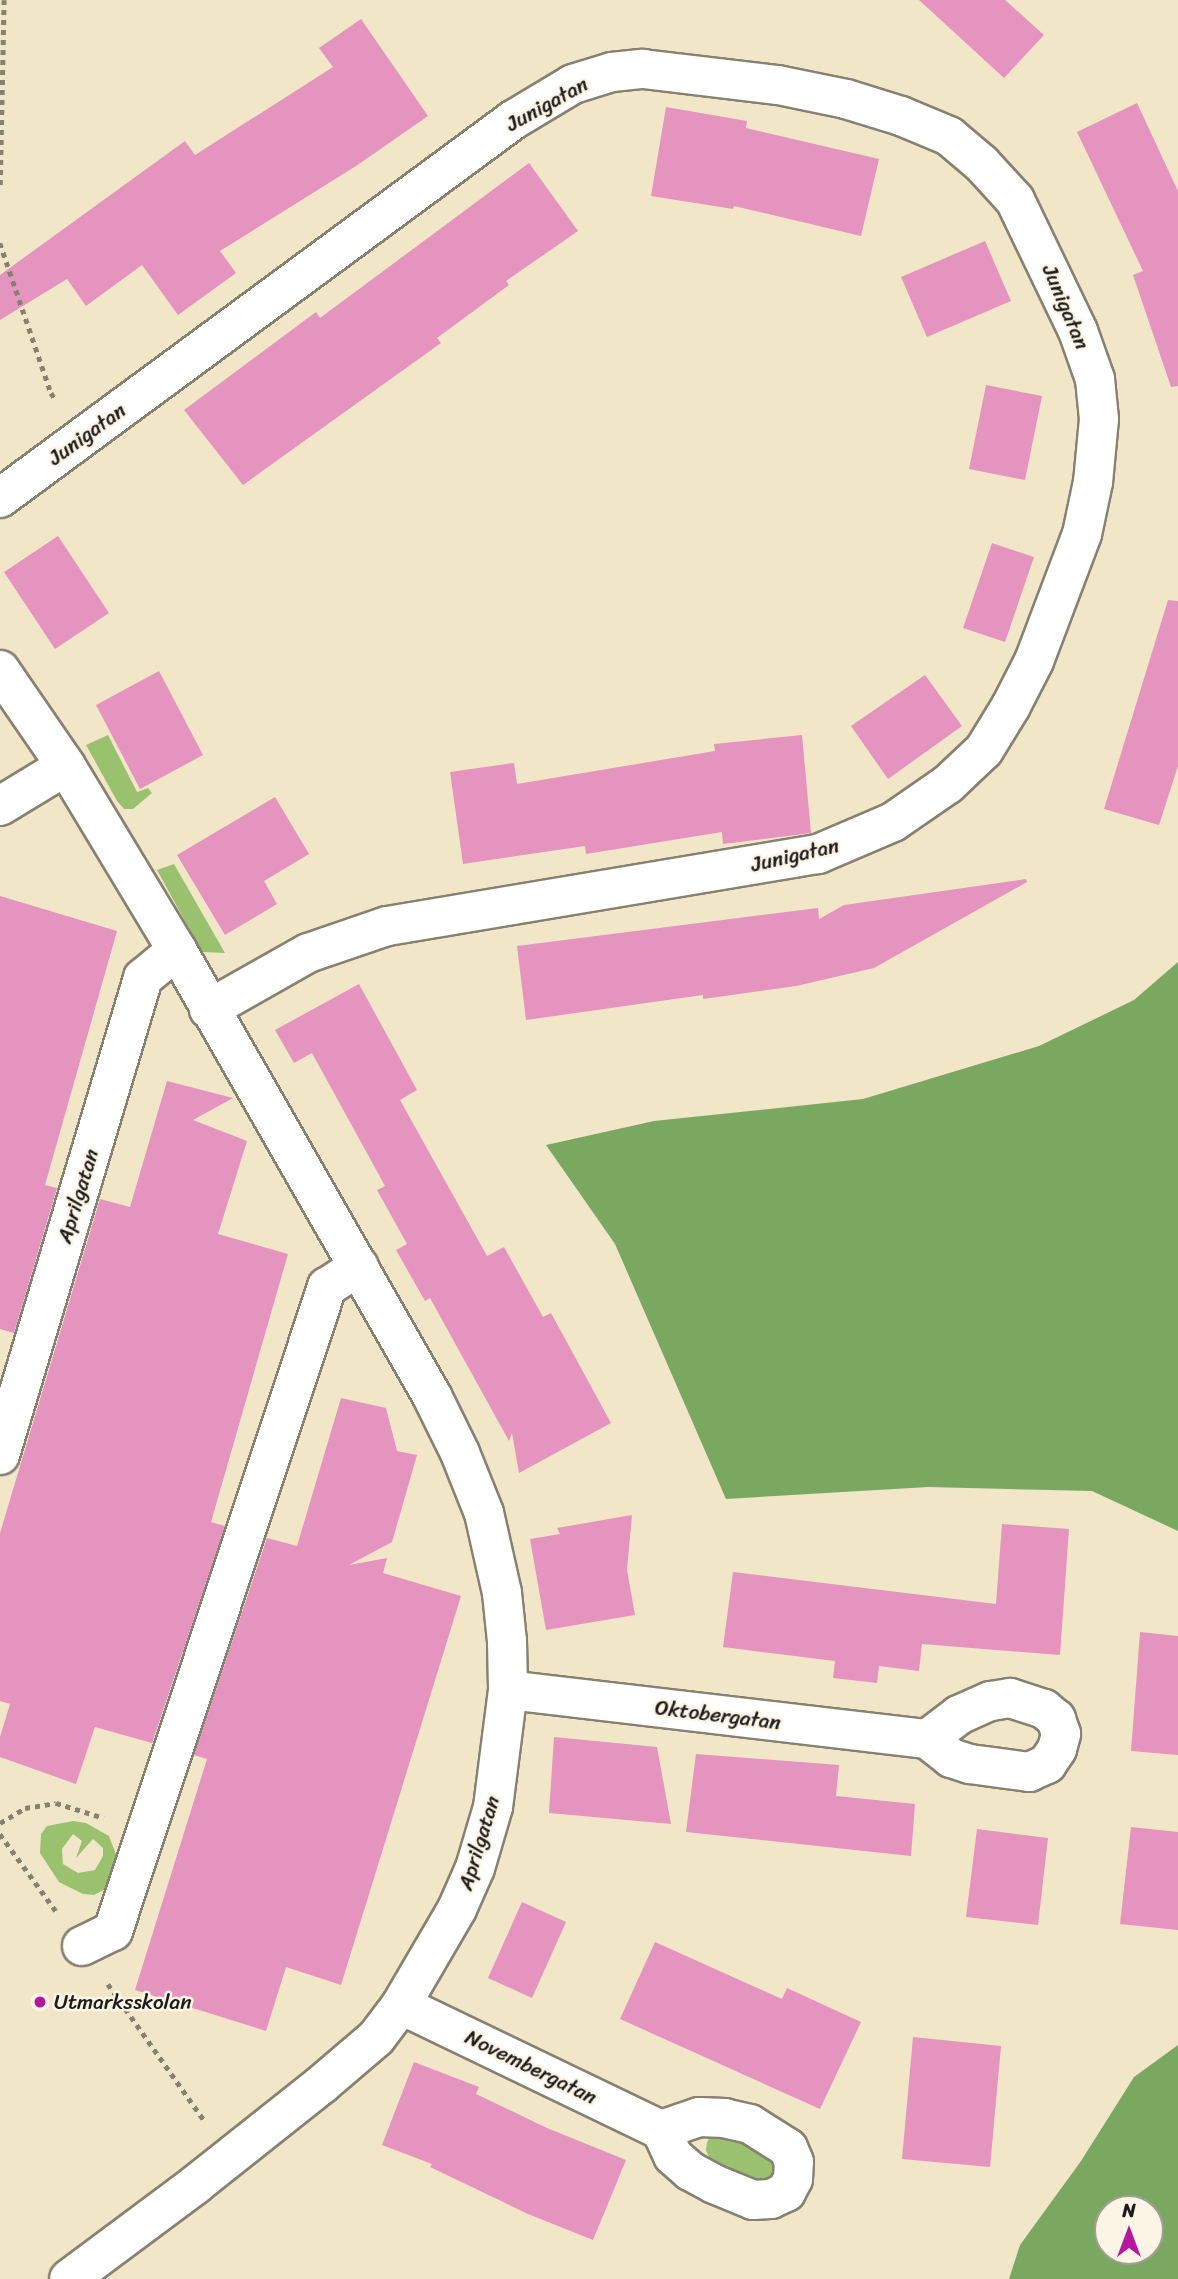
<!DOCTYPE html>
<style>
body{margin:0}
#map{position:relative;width:1178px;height:2279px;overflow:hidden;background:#f2e6c9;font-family:Sriracha,sans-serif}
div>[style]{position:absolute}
.green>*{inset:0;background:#9ac26e}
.forest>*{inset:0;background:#7ba861}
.building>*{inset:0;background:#e494bf}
.path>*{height:4.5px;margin-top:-2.25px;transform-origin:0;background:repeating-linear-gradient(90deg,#878172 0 5px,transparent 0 10px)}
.roads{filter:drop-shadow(2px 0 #878172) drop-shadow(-2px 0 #878172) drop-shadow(0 2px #878172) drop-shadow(0 -2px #878172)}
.minor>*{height:38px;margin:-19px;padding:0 19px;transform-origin:19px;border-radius:19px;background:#fff}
.dots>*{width:19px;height:19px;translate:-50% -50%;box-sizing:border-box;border:4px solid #fcf5e5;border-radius:50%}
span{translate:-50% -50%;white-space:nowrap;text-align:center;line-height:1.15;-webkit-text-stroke:5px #fcf5e5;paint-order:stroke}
.street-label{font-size:21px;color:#1c1c1c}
.poi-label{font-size:21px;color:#1c1c1c}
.left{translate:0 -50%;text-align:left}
.north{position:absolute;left:1094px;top:2195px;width:70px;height:70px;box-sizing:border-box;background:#fcf5e5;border:2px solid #a29e95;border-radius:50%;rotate:0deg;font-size:19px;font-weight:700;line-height:28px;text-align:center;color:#1c1c1c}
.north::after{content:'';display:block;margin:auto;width:24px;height:32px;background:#b5179e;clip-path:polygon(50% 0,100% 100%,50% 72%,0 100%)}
</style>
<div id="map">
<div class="green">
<div style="clip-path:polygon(108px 735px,137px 792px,148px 788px,152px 793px,133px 809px,124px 809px,117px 801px,86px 745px)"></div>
<div style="clip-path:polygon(174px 864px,225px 953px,202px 952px,157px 870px)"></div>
<div style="clip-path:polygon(evenodd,73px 1821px,86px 1823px,109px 1836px,121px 1868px,113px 1885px,94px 1895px,83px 1894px,59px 1882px,40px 1853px,41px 1834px,47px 1826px,73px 1821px,73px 1834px,82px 1841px,76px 1858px,93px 1839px,103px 1848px,103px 1856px,95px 1870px,78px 1873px,63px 1864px,62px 1849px,73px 1834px)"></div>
<div style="clip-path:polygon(726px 2133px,776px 2159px,776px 2172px,768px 2182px,760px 2183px,711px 2162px,706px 2150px,707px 2142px,710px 2137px)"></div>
</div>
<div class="forest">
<div style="clip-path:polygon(1178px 962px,1178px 1531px,1092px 1491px,928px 1487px,726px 1499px,615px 1244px,546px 1145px,654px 1121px,863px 1099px,1039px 1046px,1134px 1000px)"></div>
<div style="clip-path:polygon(evenodd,1178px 2045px,1178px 2279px,1009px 2279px,1020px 2245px,1081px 2161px,1134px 2077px,1178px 2045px,1108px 2209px,1150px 2209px,1150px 2251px,1108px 2251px,1108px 2209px)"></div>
</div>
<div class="building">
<div style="clip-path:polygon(919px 0,1005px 0,1044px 35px,1004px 78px)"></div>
<div style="clip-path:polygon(361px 19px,428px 116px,356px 166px,220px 251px,236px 273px,178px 315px,142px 265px,86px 306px,67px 279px,0 320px,0 275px,185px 141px,195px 155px,333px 67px,319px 48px)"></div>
<div style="clip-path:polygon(1137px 103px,1178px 191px,1178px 386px,1171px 387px,1133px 275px,1143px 271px,1077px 132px)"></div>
<div style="clip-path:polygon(666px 107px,747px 121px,746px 128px,879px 159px,861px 236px,734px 206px,733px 209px,651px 196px)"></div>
<div style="clip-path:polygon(529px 163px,578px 231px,506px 281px,509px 285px,437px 338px,441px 343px,243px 485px,184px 410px,316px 312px,320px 318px)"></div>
<div style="clip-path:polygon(985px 241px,1011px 301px,927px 337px,901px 277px)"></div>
<div style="clip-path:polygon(986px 385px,1042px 396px,1025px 480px,969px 469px)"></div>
<div style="clip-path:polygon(58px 536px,109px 613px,55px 649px,4px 572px)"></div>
<div style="clip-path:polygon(992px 543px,1034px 557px,1005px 642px,963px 628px)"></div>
<div style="clip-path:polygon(1168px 600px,1178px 601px,1178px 766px,1159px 825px,1104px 809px)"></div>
<div style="clip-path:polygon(159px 671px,203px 755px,140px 789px,96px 705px)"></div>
<div style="clip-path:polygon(925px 675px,962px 726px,888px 779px,851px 726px)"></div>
<div style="clip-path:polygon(802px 735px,811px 833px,723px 844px,722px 832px,586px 854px,585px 846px,463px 864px,450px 772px,514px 763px,517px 784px,715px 751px,714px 744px)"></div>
<div style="clip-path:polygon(275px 797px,309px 854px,264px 881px,277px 904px,225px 935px,177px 855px)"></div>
<div style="clip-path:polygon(1026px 879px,1027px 882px,874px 968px,796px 986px,703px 999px,703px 995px,526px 1020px,517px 946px,818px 908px,819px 919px,844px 905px)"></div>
<div style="clip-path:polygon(0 896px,117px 931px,45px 1185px,57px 1188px,14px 1333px,0 1329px)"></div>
<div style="clip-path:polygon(359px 984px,417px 1090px,400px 1100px,487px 1256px,504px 1247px,543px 1317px,551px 1313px,611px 1423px,519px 1473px,512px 1433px,509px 1441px,430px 1298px,425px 1301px,396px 1250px,407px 1244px,377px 1190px,385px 1186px,312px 1053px,294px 1063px,275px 1030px)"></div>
<div style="clip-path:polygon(167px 1081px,233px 1098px,193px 1120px,247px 1141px,218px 1234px,288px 1254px,211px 1522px,225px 1526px,152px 1743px,95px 1727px,76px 1784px,0 1757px,0 1737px,10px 1704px,0 1701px,0 1533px,100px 1199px,130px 1207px)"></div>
<div style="clip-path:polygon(341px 1398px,386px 1408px,397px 1451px,417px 1455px,392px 1542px,349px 1565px,387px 1558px,383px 1573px,461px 1596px,341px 1985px,286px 1967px,266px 2031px,135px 1990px,207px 1759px,194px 1755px,267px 1538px,297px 1546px)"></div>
<div style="clip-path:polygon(632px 1515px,627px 1570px,635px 1615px,546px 1630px,530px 1539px,560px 1534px,557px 1528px)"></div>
<div style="clip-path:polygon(1002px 1524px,1069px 1529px,1060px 1655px,922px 1644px,919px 1671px,879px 1666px,877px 1683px,833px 1678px,835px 1661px,723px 1647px,733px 1572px,996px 1604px)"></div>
<div style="clip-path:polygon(1140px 1632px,1178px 1636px,1178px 1755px,1131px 1751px)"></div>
<div style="clip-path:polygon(554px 1737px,657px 1747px,671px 1824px,549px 1813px)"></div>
<div style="clip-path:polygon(696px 1754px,839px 1765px,836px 1796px,915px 1804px,911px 1856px,686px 1832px)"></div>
<div style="clip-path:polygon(1131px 1827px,1178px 1832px,1178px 1930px,1120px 1924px)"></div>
<div style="clip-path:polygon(977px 1829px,1048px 1838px,1038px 1925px,966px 1917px)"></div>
<div style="clip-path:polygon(522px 1902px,566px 1922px,532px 1998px,488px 1978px)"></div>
<div style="clip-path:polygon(655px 1942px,782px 1999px,787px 1988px,861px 2022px,820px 2109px,620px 2019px)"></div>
<div style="clip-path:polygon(913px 2037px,1001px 2046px,990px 2167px,902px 2159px)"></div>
<div style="clip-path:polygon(414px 2062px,479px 2087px,476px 2094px,547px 2128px,626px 2160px,593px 2240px,528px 2214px,430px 2167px,432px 2164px,382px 2145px)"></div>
</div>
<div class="path">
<div style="left:0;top:185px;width:185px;rotate:-88.8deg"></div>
<div style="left:0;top:243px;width:158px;rotate:71.2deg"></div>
<div style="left:51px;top:393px;width:9px;rotate:54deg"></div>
<div style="left:0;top:1823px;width:29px;rotate:-31deg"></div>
<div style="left:25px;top:1808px;width:31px;rotate:-9deg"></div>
<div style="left:56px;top:1803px;width:50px;rotate:17.4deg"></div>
<div style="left:0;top:1834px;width:95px;rotate:54deg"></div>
<div style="left:108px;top:1984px;width:166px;rotate:54.8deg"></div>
</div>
<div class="roads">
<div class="minor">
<div style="left:0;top:498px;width:637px;rotate:-36.38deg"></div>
<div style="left:513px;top:120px;width:70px;rotate:-31deg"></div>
<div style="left:573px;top:84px;width:41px;rotate:-17.1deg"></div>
<div style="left:612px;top:72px;width:31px;rotate:-6deg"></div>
<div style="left:643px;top:69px;width:136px;rotate:6.8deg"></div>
<div style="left:778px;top:85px;width:69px;rotate:11.6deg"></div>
<div style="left:846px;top:99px;width:58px;rotate:17.2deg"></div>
<div style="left:901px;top:116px;width:52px;rotate:22.6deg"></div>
<div style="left:949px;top:136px;width:43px;rotate:40.3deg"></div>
<div style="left:982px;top:164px;width:49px;rotate:47.5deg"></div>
<div style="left:1015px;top:200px;width:145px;rotate:64.3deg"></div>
<div style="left:1078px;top:331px;width:51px;rotate:70.5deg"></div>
<div style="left:1095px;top:379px;width:40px;rotate:84.3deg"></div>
<div style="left:1099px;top:419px;width:63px;rotate:95.4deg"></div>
<div style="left:1093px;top:482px;width:53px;rotate:101.9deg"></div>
<div style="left:1082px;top:534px;width:136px;rotate:110.7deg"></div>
<div style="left:1034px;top:661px;width:51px;rotate:117.1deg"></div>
<div style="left:1011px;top:706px;width:52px;rotate:121.5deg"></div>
<div style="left:984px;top:750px;width:50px;rotate:136.6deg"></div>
<div style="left:948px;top:784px;width:67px;rotate:145.4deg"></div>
<div style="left:893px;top:822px;width:82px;rotate:156.9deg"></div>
<div style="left:818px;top:854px;width:437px;rotate:170.5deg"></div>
<div style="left:387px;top:926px;width:83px;rotate:161.1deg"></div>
<div style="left:308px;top:953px;width:114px;rotate:150.5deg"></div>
<div style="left:0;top:670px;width:116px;rotate:55.5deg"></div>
<div style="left:66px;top:766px;width:215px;rotate:58.9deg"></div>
<div style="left:177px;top:950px;width:514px;rotate:60.24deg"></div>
<div style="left:432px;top:1396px;width:64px;rotate:63.8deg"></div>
<div style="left:460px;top:1453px;width:65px;rotate:68.2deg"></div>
<div style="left:484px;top:1513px;width:82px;rotate:77.3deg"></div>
<div style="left:502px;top:1593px;width:48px;rotate:84.1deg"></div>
<div style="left:507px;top:1641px;width:49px;rotate:88.8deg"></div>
<div style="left:508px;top:1690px;width:118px;rotate:97.3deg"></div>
<div style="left:493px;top:1807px;width:64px;rotate:106.4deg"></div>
<div style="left:475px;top:1868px;width:45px;rotate:113.7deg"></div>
<div style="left:457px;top:1909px;width:111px;rotate:120.3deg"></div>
<div style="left:401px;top:2005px;width:41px;rotate:127.1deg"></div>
<div style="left:376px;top:2038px;width:72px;rotate:139.5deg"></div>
<div style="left:321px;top:2085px;width:161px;rotate:141.6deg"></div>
<div style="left:195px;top:2185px;width:157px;rotate:143.3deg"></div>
<div style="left:0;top:806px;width:77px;rotate:-31.2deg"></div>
<div style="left:0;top:1455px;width:498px;rotate:-73.3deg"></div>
<div style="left:143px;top:978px;width:44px;rotate:-39.5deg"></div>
<div style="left:508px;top:1690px;width:422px;rotate:6.7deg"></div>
<div style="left:927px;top:1739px;width:31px;rotate:38deg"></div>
<div style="left:951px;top:1758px;width:20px;rotate:18deg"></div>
<div style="left:970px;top:1764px;width:60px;rotate:7.7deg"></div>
<div style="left:1029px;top:1772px;width:20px;rotate:-24deg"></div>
<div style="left:1047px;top:1764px;width:18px;rotate:-56deg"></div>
<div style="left:1057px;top:1749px;width:16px;rotate:-75deg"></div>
<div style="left:1061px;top:1734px;width:16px;rotate:-108deg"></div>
<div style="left:1056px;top:1719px;width:16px;rotate:-140deg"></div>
<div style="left:1044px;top:1709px;width:36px;rotate:-162deg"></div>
<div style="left:1010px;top:1698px;width:20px;rotate:171deg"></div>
<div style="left:990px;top:1701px;width:34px;rotate:156deg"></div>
<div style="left:959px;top:1715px;width:40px;rotate:143deg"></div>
<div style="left:82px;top:1946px;width:34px;rotate:-26deg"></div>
<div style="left:113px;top:1931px;width:679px;rotate:-71.62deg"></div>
<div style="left:327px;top:1287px;width:38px;rotate:-33deg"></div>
<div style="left:401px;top:2005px;width:288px;rotate:25.7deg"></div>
<div style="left:661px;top:2130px;width:29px;rotate:65deg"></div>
<div style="left:673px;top:2156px;width:23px;rotate:41deg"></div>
<div style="left:690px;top:2171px;width:27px;rotate:28deg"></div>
<div style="left:714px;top:2184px;width:42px;rotate:22.3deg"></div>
<div style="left:753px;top:2200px;width:18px;rotate:-3deg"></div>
<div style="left:771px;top:2199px;width:17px;rotate:-25deg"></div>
<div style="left:786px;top:2192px;width:15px;rotate:-62deg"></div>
<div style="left:793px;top:2179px;width:17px;rotate:-87deg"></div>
<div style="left:794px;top:2162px;width:15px;rotate:-113deg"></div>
<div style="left:788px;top:2148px;width:45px;rotate:-147.7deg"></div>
<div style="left:750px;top:2124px;width:26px;rotate:-167deg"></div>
<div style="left:725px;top:2118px;width:26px;rotate:-178deg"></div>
<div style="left:699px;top:2117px;width:40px;rotate:161.1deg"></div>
</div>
</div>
<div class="dots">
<div style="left:40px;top:2002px;background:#b5179e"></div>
</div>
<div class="street-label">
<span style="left:547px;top:104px;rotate:-29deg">Junigatan</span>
<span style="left:1066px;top:307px;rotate:67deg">Junigatan</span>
<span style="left:87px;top:434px;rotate:-36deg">Junigatan</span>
<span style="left:795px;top:855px;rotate:-13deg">Junigatan</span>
<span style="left:78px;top:1196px;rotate:-73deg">Aprilgatan</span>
<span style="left:718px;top:1715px;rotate:7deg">Oktobergatan</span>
<span style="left:479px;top:1843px;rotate:-73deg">Aprilgatan</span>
<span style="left:531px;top:2067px;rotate:26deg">Novembergatan</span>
</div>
<div class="poi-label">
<span class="left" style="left:54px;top:2002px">Utmarksskolan</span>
</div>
<div class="north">N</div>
</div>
